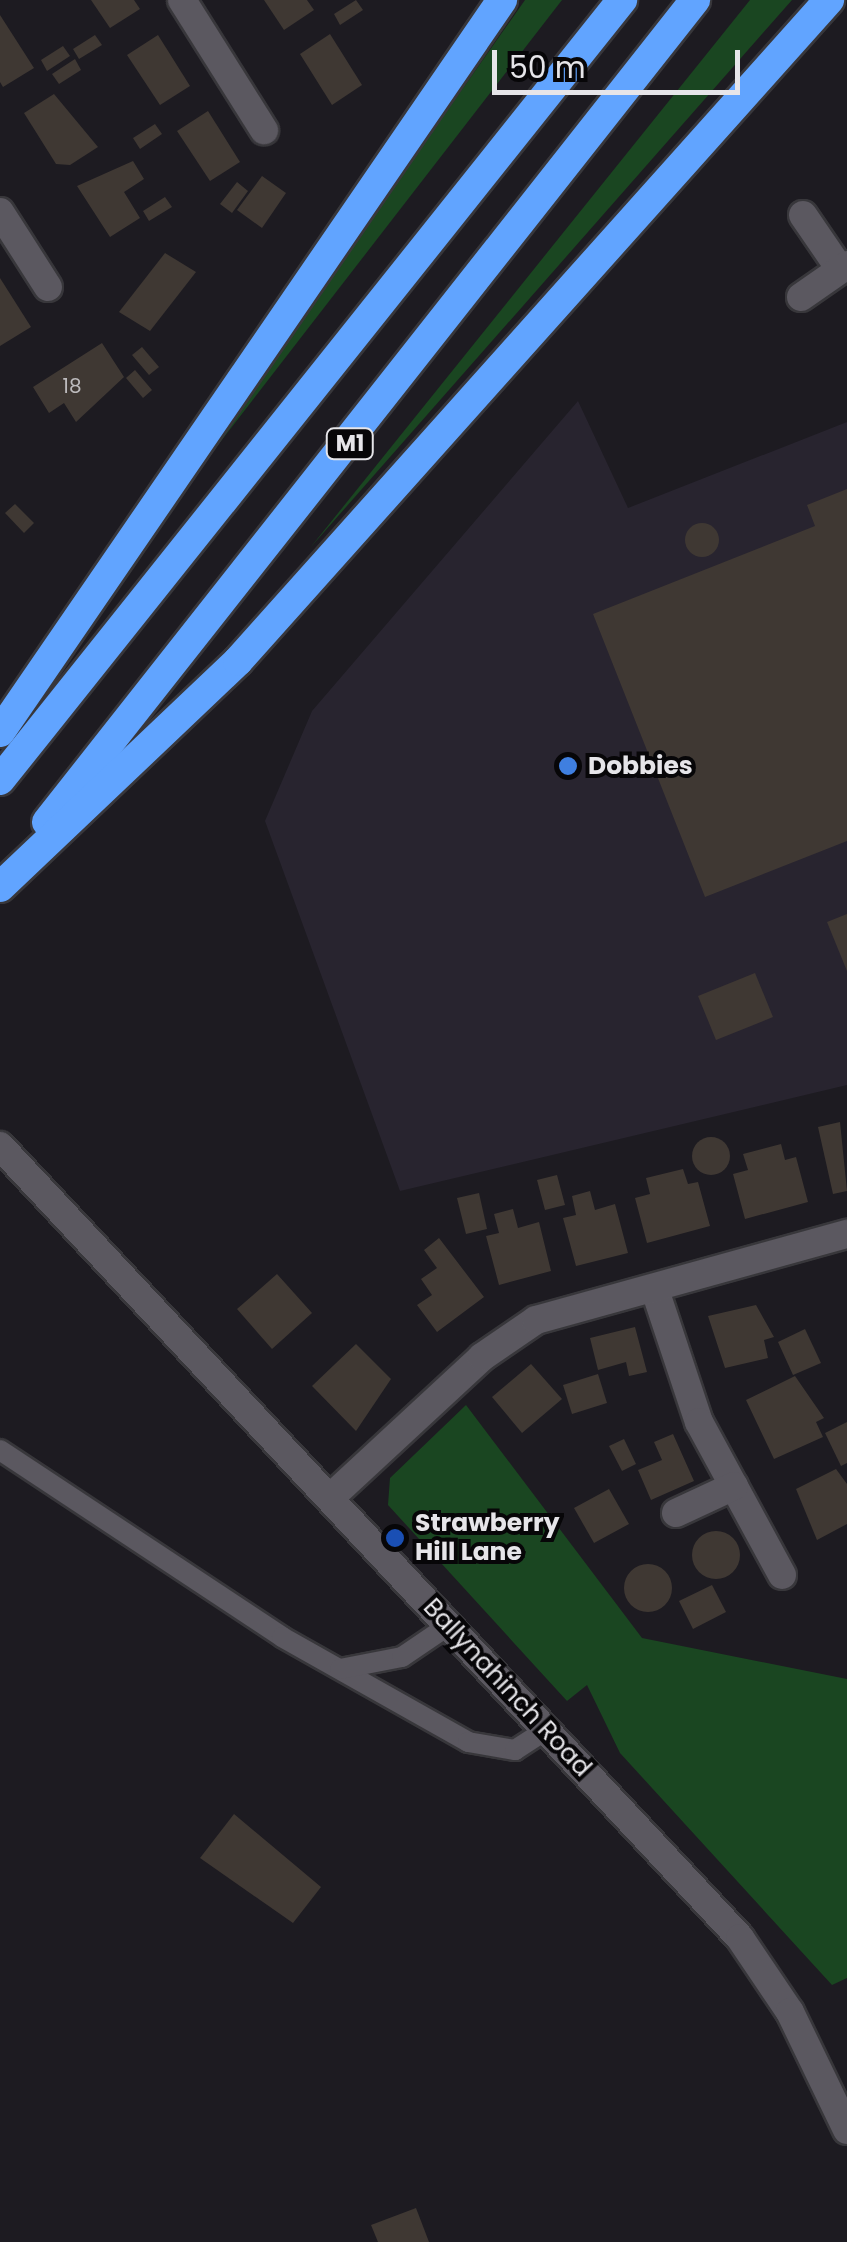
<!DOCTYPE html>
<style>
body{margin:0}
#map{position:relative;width:847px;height:2242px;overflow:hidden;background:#1d1b21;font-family:Poppins,sans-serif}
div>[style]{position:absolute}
.built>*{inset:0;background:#28242f}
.green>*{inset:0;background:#1a4621}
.building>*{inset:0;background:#3f3833}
.round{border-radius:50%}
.roads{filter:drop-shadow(2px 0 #38373b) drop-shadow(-2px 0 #38373b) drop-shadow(0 2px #38373b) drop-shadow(0 -2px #38373b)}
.service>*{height:20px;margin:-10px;padding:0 10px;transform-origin:10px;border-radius:10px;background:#5b5860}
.minor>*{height:28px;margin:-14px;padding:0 14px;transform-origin:14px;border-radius:14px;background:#5b5860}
.tertiary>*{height:28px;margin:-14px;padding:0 14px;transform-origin:14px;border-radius:14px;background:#5b5860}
.motorway>*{height:30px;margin:-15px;padding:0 15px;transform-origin:15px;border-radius:15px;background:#61a4ff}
.dots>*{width:28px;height:28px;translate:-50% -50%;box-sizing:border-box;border:5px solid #070608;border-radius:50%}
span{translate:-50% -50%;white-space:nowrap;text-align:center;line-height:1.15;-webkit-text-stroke:8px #070608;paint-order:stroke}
.number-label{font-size:20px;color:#bcbabc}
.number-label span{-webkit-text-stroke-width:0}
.shield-label span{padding:2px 8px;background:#070608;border:2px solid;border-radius:8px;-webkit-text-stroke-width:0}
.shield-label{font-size:22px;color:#e6e5e9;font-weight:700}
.poi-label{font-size:25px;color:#e6e5e9;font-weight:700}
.left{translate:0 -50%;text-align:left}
.street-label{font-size:25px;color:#e6e5e9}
.scale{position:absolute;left:492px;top:50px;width:248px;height:45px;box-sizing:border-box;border:5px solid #e6e5e9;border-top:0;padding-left:12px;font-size:30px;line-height:35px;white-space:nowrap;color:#e6e5e9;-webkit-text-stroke:8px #070608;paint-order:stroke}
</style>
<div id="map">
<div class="built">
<div style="clip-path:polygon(578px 401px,628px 508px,847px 422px,847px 1085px,400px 1191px,265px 821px,312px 711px)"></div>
</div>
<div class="green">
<div style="clip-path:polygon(525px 0,562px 0,190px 481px,344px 257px)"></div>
<div style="clip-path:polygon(750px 0,792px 0,310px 548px)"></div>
<div style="clip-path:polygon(466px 1405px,642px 1638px,847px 1679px,847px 1978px,832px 1985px,620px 1753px,587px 1685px,567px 1701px,388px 1505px,390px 1478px)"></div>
</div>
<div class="building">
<div style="clip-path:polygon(91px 0,134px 0,140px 9px,110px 28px)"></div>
<div style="clip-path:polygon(264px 0,307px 0,314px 10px,284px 30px)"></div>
<div style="clip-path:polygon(356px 0,363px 10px,340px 25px,334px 14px)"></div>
<div style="clip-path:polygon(0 15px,34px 68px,3px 87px,0 82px)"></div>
<div style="clip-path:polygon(330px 34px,362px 85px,332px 105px,300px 54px)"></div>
<div style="clip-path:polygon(95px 35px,102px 45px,79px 59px,73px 49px)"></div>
<div style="clip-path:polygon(158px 35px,190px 86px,160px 105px,127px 55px)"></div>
<div style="clip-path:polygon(63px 46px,70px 56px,47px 71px,41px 60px)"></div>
<div style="clip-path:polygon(75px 59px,81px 70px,59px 84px,52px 74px)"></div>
<div style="clip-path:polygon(54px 94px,98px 147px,70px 165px,56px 164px,24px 113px)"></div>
<div style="clip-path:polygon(208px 111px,240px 162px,210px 181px,177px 131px)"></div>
<div style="clip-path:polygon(155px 124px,162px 134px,140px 149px,133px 138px)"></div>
<div style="clip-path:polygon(133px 161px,144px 179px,124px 192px,140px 218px,110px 237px,77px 186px)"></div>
<div style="clip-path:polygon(262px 176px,286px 193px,262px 228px,237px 210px)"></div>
<div style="clip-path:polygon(237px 182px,248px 191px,232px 213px,220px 204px)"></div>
<div style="clip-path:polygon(165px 197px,172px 207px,149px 221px,143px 211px)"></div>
<div style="clip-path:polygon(165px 253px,196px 272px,150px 331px,119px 312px)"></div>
<div style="clip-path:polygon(0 278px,31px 327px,0 346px)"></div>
<div style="clip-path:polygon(102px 343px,124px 377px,76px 422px,64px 403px,49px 413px,33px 387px)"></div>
<div style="clip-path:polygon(142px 347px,159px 367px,149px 375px,132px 355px)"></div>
<div style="clip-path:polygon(135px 370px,152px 390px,143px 398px,126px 378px)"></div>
<div style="clip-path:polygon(847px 489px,847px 841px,705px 897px,593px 614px,815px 526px,807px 505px)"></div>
<div style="clip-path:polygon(15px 504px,34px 523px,24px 533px,5px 513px)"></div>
<div class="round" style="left:685px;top:523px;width:34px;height:34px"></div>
<div style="clip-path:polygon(847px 914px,847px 971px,827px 922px)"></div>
<div style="clip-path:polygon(755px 973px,773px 1017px,716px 1040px,698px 996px)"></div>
<div style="clip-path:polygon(840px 1122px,847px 1191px,833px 1194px,818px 1127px)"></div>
<div class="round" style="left:692px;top:1137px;width:38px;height:38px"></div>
<div style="clip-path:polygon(781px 1144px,785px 1160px,796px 1157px,808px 1202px,745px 1219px,733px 1174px,748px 1170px,743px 1154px)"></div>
<div style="clip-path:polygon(683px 1169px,688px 1184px,698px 1182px,710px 1226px,647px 1243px,635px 1198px,650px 1194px,646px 1178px)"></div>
<div style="clip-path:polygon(557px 1175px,565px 1205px,545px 1210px,537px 1180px)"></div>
<div style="clip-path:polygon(590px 1191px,595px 1210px,615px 1204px,628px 1253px,576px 1266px,563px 1218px,576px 1215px,572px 1196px)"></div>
<div style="clip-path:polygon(479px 1193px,487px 1229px,466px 1234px,457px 1198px)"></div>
<div style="clip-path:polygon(513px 1209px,518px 1228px,539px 1222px,551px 1271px,499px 1285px,486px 1236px,499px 1233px,494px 1214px)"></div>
<div style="clip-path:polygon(439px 1238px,484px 1297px,437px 1332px,417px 1305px,432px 1295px,421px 1279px,437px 1268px,424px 1250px)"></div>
<div style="clip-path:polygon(277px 1274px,312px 1313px,272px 1349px,237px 1309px)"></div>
<div style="clip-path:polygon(756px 1305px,774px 1337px,764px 1340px,768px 1358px,725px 1368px,708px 1316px)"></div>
<div style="clip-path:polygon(635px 1327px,647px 1372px,629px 1376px,626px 1362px,598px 1370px,590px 1338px)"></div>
<div style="clip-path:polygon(805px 1329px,821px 1363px,793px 1375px,778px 1342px)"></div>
<div style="clip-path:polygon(356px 1344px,391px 1379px,356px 1431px,312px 1386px)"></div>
<div style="clip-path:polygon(531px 1364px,562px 1399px,522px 1433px,492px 1397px)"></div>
<div style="clip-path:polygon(598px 1374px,607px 1403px,572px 1414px,563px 1385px)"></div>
<div style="clip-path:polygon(795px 1376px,824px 1418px,816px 1422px,823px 1437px,774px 1459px,746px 1400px)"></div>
<div style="clip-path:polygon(847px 1422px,847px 1463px,841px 1466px,825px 1433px)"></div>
<div style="clip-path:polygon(673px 1434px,694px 1481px,651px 1500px,638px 1470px,662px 1460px,654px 1442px)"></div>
<div style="clip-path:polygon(624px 1439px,636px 1464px,622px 1471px,609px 1446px)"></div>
<div style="clip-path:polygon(836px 1469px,847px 1484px,847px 1524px,817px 1540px,796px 1489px)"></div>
<div style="clip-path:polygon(609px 1489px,629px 1524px,594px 1543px,574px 1508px)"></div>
<div class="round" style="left:692px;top:1531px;width:48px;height:48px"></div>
<div class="round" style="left:624px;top:1564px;width:48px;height:48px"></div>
<div style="clip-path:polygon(712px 1585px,726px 1612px,693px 1629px,679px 1601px)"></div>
<div style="clip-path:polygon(234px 1814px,321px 1887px,293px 1923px,200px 1858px)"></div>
<div style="clip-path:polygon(416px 2208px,429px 2242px,378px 2242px,371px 2225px)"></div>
</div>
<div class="roads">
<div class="service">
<div style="left:0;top:1450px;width:338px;rotate:33.5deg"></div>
<div style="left:282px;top:1637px;width:214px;rotate:29.4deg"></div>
<div style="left:468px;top:1742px;width:48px;rotate:9.7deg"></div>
<div style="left:515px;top:1750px;width:38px;rotate:-33deg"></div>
<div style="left:340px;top:1669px;width:63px;rotate:-11deg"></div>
<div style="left:402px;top:1657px;width:57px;rotate:-34.2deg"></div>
</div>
<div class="minor">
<div style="left:182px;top:0;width:154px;rotate:57.8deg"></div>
<div style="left:0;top:212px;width:89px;rotate:57.4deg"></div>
<div style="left:803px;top:215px;width:65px;rotate:55.6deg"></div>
<div style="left:801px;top:297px;width:56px;rotate:-34.8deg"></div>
<div style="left:655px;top:1290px;width:139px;rotate:71.6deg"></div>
<div style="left:699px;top:1422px;width:174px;rotate:61.5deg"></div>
<div style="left:330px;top:1498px;width:207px;rotate:-42.8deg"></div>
<div style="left:482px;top:1357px;width:65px;rotate:-34.4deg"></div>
<div style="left:536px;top:1320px;width:323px;rotate:-15.5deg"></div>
<div style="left:676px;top:1513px;width:64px;rotate:-25deg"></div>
</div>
<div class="tertiary">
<div style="left:0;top:1146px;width:1084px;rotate:46.94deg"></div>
<div style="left:740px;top:1938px;width:89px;rotate:56deg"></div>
<div style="left:790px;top:2012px;width:131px;rotate:64.2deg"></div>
</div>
<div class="motorway">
<div style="left:0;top:732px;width:888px;rotate:-55.56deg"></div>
<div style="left:0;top:780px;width:998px;rotate:-51.43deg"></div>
<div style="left:47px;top:822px;width:1047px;rotate:-51.75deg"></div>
<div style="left:0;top:887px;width:328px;rotate:-43.5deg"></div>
<div style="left:238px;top:661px;width:887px;rotate:-48.2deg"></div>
</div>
</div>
<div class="dots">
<div style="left:568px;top:766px;background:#3f7fe0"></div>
<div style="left:395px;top:1538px;background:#1a4fb4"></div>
</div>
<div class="number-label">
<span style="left:72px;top:386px">18</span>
</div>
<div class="shield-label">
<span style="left:350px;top:444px">M1</span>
</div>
<div class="poi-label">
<span class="left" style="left:588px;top:766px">Dobbies</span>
<span class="left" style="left:415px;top:1538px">Strawberry<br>Hill Lane</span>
</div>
<div class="street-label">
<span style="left:507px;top:1688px;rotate:47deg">Ballynahinch Road</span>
</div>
<div class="scale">50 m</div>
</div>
